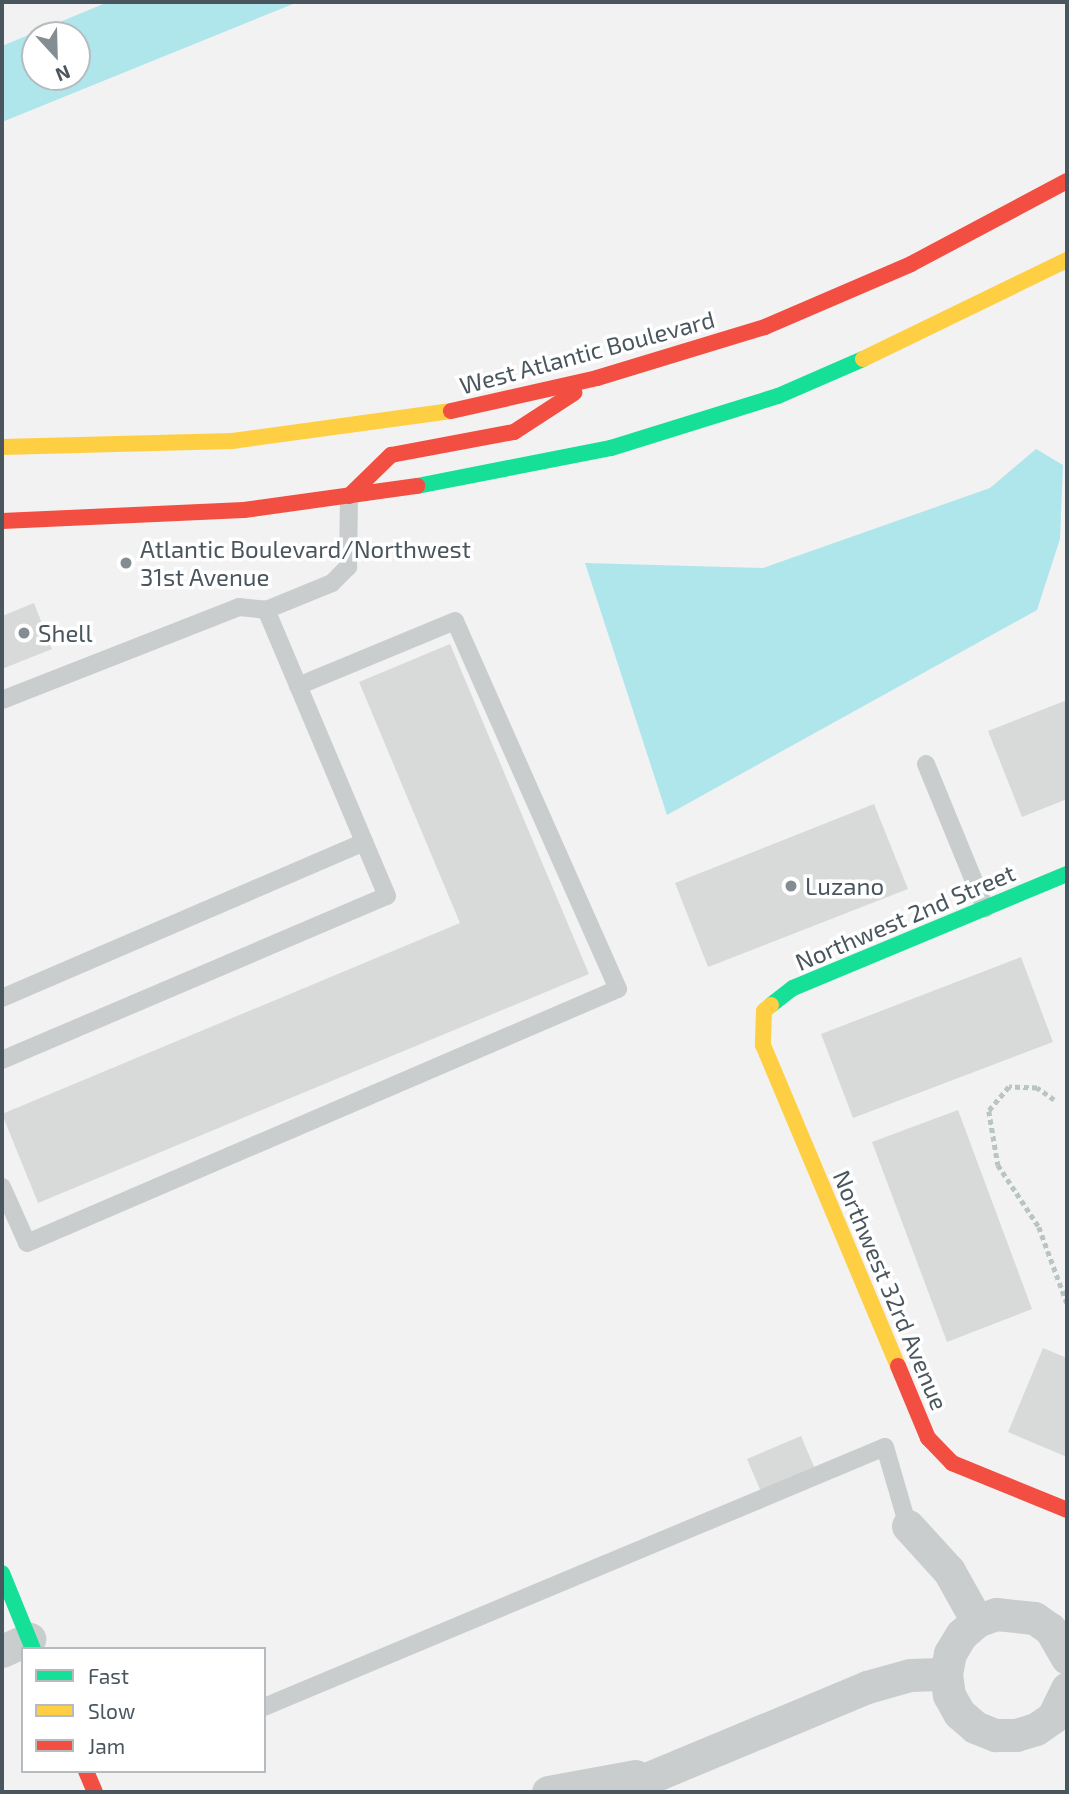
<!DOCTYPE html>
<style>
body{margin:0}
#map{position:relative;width:1069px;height:1794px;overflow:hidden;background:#f2f2f2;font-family:"Exo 2",sans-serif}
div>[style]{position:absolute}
.water>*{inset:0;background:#aee6ec}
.building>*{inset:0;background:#d8dada}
.path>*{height:4.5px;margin-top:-2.25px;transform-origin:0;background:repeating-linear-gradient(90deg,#b9c5c0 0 5px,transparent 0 8.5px)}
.lane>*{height:18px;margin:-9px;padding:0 9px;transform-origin:9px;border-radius:9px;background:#c9cdce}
.street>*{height:33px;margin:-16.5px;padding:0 16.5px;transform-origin:16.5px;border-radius:16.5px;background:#c9cdce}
.fast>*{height:16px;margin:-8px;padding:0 8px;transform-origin:8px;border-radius:8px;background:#16e098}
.slow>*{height:16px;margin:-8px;padding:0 8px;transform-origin:8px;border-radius:8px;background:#ffcf43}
.jam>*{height:16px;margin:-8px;padding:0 8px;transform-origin:8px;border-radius:8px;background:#f24e42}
.dots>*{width:19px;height:19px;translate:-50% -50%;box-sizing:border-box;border:4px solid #fff;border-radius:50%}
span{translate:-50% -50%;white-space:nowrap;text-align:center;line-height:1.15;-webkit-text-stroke:7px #fff;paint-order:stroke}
.street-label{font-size:24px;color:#49565e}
.poi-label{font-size:24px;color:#49565e}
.left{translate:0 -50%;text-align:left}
.frame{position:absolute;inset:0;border:4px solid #49565e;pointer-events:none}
.legend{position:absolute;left:21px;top:1647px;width:245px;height:126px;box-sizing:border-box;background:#fff;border:2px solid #b6bbbf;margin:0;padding:9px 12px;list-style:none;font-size:21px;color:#49565e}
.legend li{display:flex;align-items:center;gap:14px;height:35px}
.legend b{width:35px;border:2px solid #b6bbbf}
.north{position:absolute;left:21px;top:21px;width:70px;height:70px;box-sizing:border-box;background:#fff;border:2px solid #b6bbbf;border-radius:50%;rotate:158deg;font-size:19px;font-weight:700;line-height:28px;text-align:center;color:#49565e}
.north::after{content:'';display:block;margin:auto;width:24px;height:32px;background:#848d92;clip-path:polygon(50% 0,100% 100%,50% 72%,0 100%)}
</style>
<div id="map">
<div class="water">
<div style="clip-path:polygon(evenodd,108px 2px,298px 2px,2px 122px,2px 46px,108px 2px,35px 35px,77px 35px,77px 77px,35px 77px,35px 35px)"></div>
<div style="clip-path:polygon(1036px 449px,1063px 465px,1060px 539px,1037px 610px,667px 815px,585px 563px,763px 568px,990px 488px)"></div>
</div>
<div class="building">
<div style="clip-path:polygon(34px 603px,52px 649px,2px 669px,2px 616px)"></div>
<div style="clip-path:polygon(450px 644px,589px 974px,38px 1203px,2px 1114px,460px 923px,359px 682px)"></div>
<div style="clip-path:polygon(1067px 700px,1067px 799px,1022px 817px,988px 731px)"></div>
<div style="clip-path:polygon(874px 804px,908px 889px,708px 967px,675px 883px)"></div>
<div style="clip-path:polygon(1021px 957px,1053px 1042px,853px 1118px,821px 1034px)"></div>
<div style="clip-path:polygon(958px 1110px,1032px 1309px,947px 1342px,872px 1142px)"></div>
<div style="clip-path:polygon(1043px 1348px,1067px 1358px,1067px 1457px,1008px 1432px)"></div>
<div style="clip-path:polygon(801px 1436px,815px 1469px,761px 1492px,747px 1459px)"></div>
</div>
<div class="path">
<div style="left:1054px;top:1100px;width:21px;rotate:-145deg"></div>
<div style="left:1037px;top:1088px;width:28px;rotate:-178deg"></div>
<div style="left:1009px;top:1087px;width:31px;rotate:130deg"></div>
<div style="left:989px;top:1111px;width:55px;rotate:80.5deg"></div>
<div style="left:998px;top:1165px;width:74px;rotate:56.5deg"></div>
<div style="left:1039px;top:1227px;width:81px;rotate:69.8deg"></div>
</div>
<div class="lane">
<div style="left:2px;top:700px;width:255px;rotate:-21.4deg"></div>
<div style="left:239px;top:607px;width:27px;rotate:6deg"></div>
<div style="left:926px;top:764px;width:156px;rotate:67.7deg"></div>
<div style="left:2px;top:998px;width:394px;rotate:-23.3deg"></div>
<div style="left:2px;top:1060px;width:418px;rotate:-23.1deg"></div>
<div style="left:387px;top:896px;width:311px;rotate:-112.9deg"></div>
<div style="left:266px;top:610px;width:71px;rotate:-22.2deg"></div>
<div style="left:332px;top:583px;width:23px;rotate:-45deg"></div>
<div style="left:348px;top:567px;width:71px;rotate:-89.2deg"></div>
<div style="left:2px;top:1187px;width:61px;rotate:65.9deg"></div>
<div style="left:27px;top:1243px;width:643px;rotate:-23.26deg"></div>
<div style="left:618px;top:989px;width:402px;rotate:-113.9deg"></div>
<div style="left:455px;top:621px;width:170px;rotate:157.5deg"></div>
<div style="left:264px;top:1707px;width:673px;rotate:-22.72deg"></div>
<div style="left:885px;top:1447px;width:82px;rotate:73.8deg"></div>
</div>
<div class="street">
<div style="left:908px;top:1526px;width:61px;rotate:47.7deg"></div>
<div style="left:949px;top:1571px;width:57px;rotate:60.8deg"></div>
<div style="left:2px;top:1651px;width:30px;rotate:-24deg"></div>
<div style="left:1067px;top:1658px;width:34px;rotate:-120deg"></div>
<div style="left:1050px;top:1629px;width:19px;rotate:-145deg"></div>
<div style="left:1034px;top:1618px;width:38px;rotate:-174deg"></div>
<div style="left:996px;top:1614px;width:20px;rotate:160deg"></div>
<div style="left:977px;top:1621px;width:21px;rotate:139deg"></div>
<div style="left:961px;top:1635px;width:21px;rotate:121deg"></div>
<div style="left:950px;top:1653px;width:21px;rotate:101deg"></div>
<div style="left:946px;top:1674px;width:21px;rotate:82deg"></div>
<div style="left:949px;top:1695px;width:21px;rotate:61deg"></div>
<div style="left:959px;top:1713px;width:21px;rotate:41deg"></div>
<div style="left:975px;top:1727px;width:22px;rotate:22deg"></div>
<div style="left:995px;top:1735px;width:21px"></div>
<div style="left:1016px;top:1735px;width:21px;rotate:-17deg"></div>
<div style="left:1036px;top:1729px;width:21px;rotate:-35deg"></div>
<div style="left:1053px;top:1717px;width:32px;rotate:-64deg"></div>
<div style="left:548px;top:1792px;width:89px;rotate:-10.3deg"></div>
<div style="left:615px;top:1792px;width:273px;rotate:-22.6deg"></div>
<div style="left:867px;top:1687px;width:45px;rotate:-15.6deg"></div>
<div style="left:910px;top:1675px;width:36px;rotate:-2deg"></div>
</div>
<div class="fast">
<div style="left:417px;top:486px;width:198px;rotate:-11.1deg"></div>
<div style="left:611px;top:448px;width:175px;rotate:-17.3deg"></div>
<div style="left:778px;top:396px;width:93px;rotate:-23.5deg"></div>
<div style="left:771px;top:1005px;width:28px;rotate:-38deg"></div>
<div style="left:793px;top:988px;width:297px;rotate:-22.6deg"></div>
<div style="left:2px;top:1573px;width:82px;rotate:67.8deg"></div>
</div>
<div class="slow">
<div style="left:863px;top:359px;width:227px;rotate:-25.9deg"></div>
<div style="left:2px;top:447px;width:230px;rotate:-1.5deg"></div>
<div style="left:232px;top:441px;width:221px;rotate:-7.8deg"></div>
<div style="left:771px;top:1005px;width:9px;rotate:139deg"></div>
<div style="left:764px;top:1011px;width:34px;rotate:92deg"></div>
<div style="left:763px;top:1045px;width:348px;rotate:67.2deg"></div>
</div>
<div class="jam">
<div style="left:451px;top:411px;width:150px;rotate:-12.7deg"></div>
<div style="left:597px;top:378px;width:176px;rotate:-16.9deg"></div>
<div style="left:765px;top:327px;width:159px;rotate:-23.3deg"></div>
<div style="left:911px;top:264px;width:177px;rotate:-28deg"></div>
<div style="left:349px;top:496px;width:59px;rotate:-44.3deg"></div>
<div style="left:391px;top:455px;width:125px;rotate:-10.6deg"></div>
<div style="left:514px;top:432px;width:72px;rotate:-33deg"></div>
<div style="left:2px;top:521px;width:242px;rotate:-2.6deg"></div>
<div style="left:244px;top:510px;width:175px;rotate:-7.9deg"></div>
<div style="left:898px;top:1366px;width:78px;rotate:67.4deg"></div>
<div style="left:928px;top:1438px;width:35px;rotate:46deg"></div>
<div style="left:952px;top:1463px;width:124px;rotate:22.2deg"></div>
<div style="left:86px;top:1771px;width:23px;rotate:67deg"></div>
</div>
<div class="dots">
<div style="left:126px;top:563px;background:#848d92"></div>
<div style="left:24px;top:633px;background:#848d92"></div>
<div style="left:791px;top:886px;background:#848d92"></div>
</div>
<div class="street-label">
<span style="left:587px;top:352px;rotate:-15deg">West Atlantic Boulevard</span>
<span style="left:905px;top:917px;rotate:-23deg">Northwest 2nd Street</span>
<span style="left:891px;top:1290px;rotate:67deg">Northwest 32rd Avenue</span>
</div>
<div class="poi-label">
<span class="left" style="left:140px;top:563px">Atlantic Boulevard/Northwest<br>31st Avenue</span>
<span class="left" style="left:38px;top:633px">Shell</span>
<span class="left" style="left:805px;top:886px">Luzano</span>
</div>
<div class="frame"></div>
<ul class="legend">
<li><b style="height:9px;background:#16e098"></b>Fast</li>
<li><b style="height:9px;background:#ffcf43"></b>Slow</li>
<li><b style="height:9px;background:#f24e42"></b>Jam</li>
</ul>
<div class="north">N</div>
</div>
